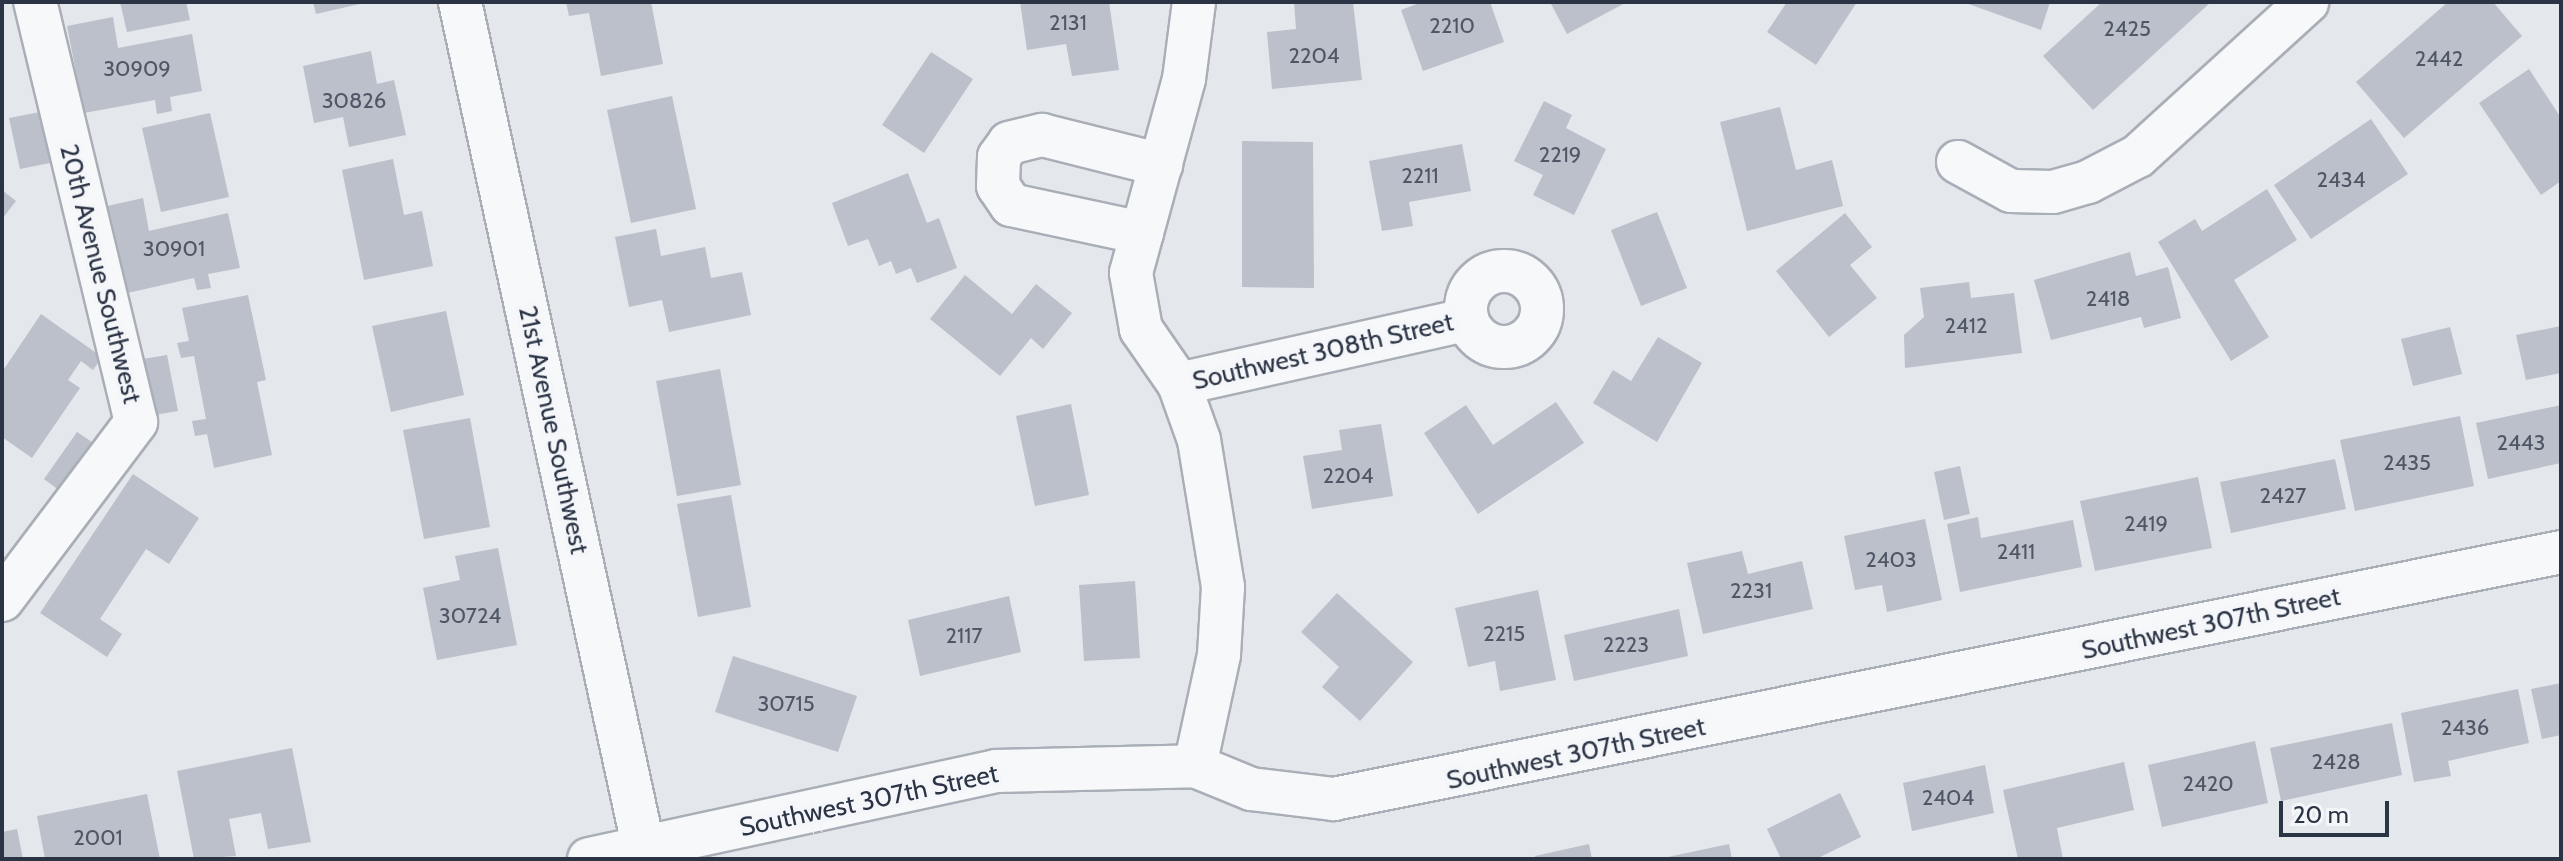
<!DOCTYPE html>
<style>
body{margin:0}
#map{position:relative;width:2563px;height:861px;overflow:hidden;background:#e4e7ec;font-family:Cabin,sans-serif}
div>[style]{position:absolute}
.building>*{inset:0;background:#bbc0ca}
.roads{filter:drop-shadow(2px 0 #a9aeb7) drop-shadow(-2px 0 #a9aeb7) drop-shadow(0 2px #a9aeb7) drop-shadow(0 -2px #a9aeb7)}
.minor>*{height:42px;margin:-21px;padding:0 21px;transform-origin:21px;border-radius:21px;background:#f7f8fa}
.minor>.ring{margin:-21px;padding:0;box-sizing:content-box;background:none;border:42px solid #f7f8fa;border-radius:50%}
span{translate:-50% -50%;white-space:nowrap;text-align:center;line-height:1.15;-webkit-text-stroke:8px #f4f6f9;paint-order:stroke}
.number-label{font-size:22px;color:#4f5766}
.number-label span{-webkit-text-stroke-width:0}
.street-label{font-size:26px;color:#2b3445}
.frame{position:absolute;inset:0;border:4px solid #2b3445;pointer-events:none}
.scale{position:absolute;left:2279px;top:801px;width:110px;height:36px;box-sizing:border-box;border:4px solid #2b3445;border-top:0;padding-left:10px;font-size:24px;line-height:28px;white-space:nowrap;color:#2b3445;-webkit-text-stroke:6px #f4f6f9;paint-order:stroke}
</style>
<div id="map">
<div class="building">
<div style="clip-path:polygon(120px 2px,186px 2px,190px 20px,127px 32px)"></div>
<div style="clip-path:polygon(313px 2px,363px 2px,364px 3px,316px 14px)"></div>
<div style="clip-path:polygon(566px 2px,651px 2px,663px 64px,601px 76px,589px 13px,569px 16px)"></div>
<div style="clip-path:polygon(1020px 2px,1109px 2px,1119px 70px,1072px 76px,1066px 44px,1027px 50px)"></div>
<div style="clip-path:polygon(1294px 2px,1353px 2px,1362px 80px,1272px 89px,1267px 32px,1296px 29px)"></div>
<div style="clip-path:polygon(1422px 2px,1490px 2px,1504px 42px,1423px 71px,1401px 10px)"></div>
<div style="clip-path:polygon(1550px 2px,1627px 2px,1567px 34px)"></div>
<div style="clip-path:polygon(1787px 2px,1857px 2px,1816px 65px,1767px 32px)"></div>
<div style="clip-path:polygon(1963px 2px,2050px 2px,2041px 30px)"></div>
<div style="clip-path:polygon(2102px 2px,2211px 2px,2093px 110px,2043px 56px)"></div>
<div style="clip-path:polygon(2448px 2px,2493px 2px,2522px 36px,2404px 138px,2356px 82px)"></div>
<div style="clip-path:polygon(113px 17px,118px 48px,192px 34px,202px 91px,170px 97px,172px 111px,157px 114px,155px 100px,84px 113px,67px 26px)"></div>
<div style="clip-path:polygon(371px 51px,377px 84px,394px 80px,406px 135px,349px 147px,343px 117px,314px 123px,303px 66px)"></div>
<div style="clip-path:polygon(931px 52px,973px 79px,924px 153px,882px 125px)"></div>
<div style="clip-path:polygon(2529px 69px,2561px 118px,2561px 181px,2541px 195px,2479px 103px)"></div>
<div style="clip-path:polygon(672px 96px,696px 209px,631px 223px,607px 110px)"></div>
<div style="clip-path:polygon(1544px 101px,1572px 115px,1566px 128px,1606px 149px,1574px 215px,1533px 195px,1543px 175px,1514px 161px)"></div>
<div style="clip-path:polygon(1780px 107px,1796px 170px,1832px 160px,1843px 206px,1747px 231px,1720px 122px)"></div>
<div style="clip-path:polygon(40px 112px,50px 163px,20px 169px,9px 118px)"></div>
<div style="clip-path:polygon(210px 113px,229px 197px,161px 212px,142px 128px)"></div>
<div style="clip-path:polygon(2371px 119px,2408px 174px,2311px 239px,2274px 185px)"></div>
<div style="clip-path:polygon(1242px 141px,1313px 142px,1314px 288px,1242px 287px)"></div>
<div style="clip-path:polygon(1462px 144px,1471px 191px,1409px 202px,1413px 226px,1382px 231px,1369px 161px)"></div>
<div style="clip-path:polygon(393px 159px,404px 215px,422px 211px,433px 266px,364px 280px,342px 170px)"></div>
<div style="clip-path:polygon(908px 173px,927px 223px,939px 218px,957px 268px,917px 283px,911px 268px,896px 274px,891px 261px,879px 266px,868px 239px,848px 246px,832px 203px)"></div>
<div style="clip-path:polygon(2267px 189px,2297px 240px,2234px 280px,2269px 337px,2231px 361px,2158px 242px,2195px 219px,2202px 231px)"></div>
<div style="clip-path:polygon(2px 190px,16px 201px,2px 219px)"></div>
<div style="clip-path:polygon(143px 198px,149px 231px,228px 213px,240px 268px,208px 274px,211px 288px,197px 290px,194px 278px,123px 294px,103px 207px)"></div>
<div style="clip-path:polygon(1657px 212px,1687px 288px,1641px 306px,1611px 230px)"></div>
<div style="clip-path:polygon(1845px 213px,1872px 247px,1850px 265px,1877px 298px,1829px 337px,1776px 271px)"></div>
<div style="clip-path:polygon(656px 229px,661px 256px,705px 247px,711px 278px,742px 272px,751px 315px,669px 332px,662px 300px,629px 307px,615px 237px)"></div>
<div style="clip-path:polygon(2130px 252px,2136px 276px,2168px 267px,2181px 318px,2144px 328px,2141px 317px,2051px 340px,2034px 280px)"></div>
<div style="clip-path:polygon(965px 275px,1012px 314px,1036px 284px,1072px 313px,1043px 349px,1031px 338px,1000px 376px,930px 319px)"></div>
<div style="clip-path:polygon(1969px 282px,1971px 298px,2014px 293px,2022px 353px,1905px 368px,1904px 335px,1924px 317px,1920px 288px)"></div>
<div style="clip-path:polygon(248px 295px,266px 380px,257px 382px,272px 455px,214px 468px,207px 434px,195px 436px,192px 421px,206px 419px,194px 356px,181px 358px,177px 343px,189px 341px,182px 308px)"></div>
<div style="clip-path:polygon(446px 311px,464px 395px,391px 412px,372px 326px)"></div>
<div style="clip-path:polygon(41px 314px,102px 357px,93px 370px,81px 361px,68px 380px,80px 388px,32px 458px,2px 437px,2px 372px)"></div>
<div style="clip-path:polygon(2561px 326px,2561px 373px,2526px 380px,2516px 335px)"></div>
<div style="clip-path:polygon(2450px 327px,2462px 374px,2413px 386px,2401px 339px)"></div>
<div style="clip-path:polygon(1658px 337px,1702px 363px,1657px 442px,1593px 403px,1613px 370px,1631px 381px)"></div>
<div style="clip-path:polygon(167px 355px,178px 411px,148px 416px,137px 360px)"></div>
<div style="clip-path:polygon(720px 369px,741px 485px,677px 496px,656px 381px)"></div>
<div style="clip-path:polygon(1556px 402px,1584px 443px,1478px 514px,1424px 433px,1466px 405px,1493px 445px)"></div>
<div style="clip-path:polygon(1071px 404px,1089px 495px,1035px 506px,1016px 416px)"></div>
<div style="clip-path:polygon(2561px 405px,2561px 463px,2488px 479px,2476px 423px)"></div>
<div style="clip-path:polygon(2460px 416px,2474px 486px,2355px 511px,2340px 440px)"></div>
<div style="clip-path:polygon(470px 418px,490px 527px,424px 539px,403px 430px)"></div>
<div style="clip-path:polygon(1381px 424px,1393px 496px,1312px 509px,1303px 456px,1342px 450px,1339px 430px)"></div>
<div style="clip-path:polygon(77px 432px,101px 448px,68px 497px,44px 479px)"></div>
<div style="clip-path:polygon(2335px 459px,2346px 509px,2231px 533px,2220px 482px)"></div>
<div style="clip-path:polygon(1960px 466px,1970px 514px,1944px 520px,1934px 472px)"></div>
<div style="clip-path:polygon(133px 474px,199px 518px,169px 564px,146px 549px,100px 619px,122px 634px,107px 657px,40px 613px)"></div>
<div style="clip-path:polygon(2198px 477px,2212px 548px,2095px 571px,2080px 501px)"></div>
<div style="clip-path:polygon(731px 495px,751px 607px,698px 617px,677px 504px)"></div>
<div style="clip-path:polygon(1978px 517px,1981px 538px,2073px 520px,2082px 567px,1960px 592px,1947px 524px)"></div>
<div style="clip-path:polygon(1925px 519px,1942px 600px,1887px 612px,1882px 585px,1855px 590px,1844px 536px)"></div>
<div style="clip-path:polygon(498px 548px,517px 645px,437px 660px,423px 588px,460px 580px,455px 556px)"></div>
<div style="clip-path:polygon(1742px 551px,1748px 574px,1802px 561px,1813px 609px,1703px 634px,1687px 563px)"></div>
<div style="clip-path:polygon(1135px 581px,1140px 658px,1084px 661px,1079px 585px)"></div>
<div style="clip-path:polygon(1538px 590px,1556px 680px,1500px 691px,1495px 661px,1468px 667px,1455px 608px)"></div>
<div style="clip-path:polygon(1337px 593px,1413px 662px,1360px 721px,1322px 687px,1339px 667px,1301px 632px)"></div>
<div style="clip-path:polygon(1009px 596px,1021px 652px,920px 676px,908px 620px)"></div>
<div style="clip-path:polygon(1679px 609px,1688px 656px,1574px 681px,1564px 635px)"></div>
<div style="clip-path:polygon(733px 656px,857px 696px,838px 752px,715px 712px)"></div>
<div style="clip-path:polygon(2561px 683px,2561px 735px,2542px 739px,2531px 689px)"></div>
<div style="clip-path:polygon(2518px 689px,2529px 743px,2448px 761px,2451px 776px,2414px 782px,2401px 713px)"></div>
<div style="clip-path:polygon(2392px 723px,2402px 775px,2281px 801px,2270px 748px)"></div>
<div style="clip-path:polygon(2255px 741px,2268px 803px,2162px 827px,2148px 765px)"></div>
<div style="clip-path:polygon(292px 748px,311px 842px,268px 849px,261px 813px,229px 819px,236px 856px,194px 859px,177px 771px)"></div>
<div style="clip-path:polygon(2124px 762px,2134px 810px,2057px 828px,2063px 859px,2018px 859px,2003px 790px)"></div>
<div style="clip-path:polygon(1985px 765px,1994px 813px,1912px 831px,1903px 783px)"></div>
<div style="clip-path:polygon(1840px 793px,1861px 837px,1816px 859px,1781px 859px,1767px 829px)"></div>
<div style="clip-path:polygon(147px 794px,160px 859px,45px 859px,37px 816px)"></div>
<div style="clip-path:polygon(17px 829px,23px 859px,2px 859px,2px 832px)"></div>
<div style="clip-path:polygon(1589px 844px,1592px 859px,1536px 859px,1535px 856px)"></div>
<div style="clip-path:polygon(1729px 844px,1732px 859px,1663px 859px,1663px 858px)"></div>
</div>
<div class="roads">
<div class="minor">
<div style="left:460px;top:2px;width:877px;rotate:77.75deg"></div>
<div style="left:1194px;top:2px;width:78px;rotate:97.4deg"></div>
<div style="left:1184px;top:79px;width:201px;rotate:105.3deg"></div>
<div style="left:1131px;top:273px;width:57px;rotate:79.9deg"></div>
<div style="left:1141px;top:329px;width:67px;rotate:55.4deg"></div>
<div style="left:1179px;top:384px;width:59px;rotate:70.3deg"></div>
<div style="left:1199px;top:440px;width:149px;rotate:80.7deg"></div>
<div style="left:1223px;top:587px;width:68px;rotate:93.4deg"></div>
<div style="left:1219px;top:655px;width:114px;rotate:102.2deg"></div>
<div style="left:1958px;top:162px;width:60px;rotate:28.7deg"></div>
<div style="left:2011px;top:191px;width:42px;rotate:1.4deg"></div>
<div style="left:2053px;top:192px;width:36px;rotate:-16deg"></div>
<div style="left:2088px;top:182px;width:56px;rotate:-27.5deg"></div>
<div style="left:2138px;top:156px;width:229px;rotate:-42.3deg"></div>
<div style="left:1142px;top:233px;width:134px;rotate:-167.9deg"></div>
<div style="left:1011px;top:205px;width:23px;rotate:-124deg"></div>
<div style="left:998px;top:186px;width:29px;rotate:-88deg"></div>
<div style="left:999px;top:157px;width:17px;rotate:-54deg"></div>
<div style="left:1009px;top:143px;width:34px;rotate:-14deg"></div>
<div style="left:1042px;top:135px;width:123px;rotate:14.1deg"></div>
<div class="ring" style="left:1466px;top:271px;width:34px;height:34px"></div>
<div style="left:1179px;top:384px;width:294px;rotate:-12.6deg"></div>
<div style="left:2px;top:600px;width:223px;rotate:-53deg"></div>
<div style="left:136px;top:422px;width:432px;rotate:-103.5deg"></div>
<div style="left:589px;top:859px;width:416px;rotate:-12.2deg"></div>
<div style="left:996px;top:771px;width:199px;rotate:-1.4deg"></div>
<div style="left:1195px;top:766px;width:61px;rotate:22.3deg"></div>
<div style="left:1251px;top:789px;width:84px;rotate:6.9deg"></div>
<div style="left:1334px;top:799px;width:1252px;rotate:-11.38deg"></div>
</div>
</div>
<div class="number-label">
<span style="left:1068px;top:23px">2131</span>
<span style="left:1452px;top:26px">2210</span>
<span style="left:2127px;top:29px">2425</span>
<span style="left:1314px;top:56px">2204</span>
<span style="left:2439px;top:59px">2442</span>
<span style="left:137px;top:69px">30909</span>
<span style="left:354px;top:101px">30826</span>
<span style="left:1560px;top:155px">2219</span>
<span style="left:1420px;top:176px">2211</span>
<span style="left:2341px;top:180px">2434</span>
<span style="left:174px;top:249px">30901</span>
<span style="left:2108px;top:299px">2418</span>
<span style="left:1966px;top:326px">2412</span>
<span style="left:2521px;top:443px">2443</span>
<span style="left:2407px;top:463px">2435</span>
<span style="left:1348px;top:476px">2204</span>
<span style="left:2283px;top:496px">2427</span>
<span style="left:2146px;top:524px">2419</span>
<span style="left:2016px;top:552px">2411</span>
<span style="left:1891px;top:560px">2403</span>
<span style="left:1751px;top:591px">2231</span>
<span style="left:470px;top:616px">30724</span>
<span style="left:1504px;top:634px">2215</span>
<span style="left:964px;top:636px">2117</span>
<span style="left:1626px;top:645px">2223</span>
<span style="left:786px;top:704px">30715</span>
<span style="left:2465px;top:728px">2436</span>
<span style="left:2336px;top:762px">2428</span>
<span style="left:2208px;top:784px">2420</span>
<span style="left:1948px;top:798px">2404</span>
<span style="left:98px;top:838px">2001</span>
</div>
<div class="street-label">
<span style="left:100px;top:274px;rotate:76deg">20th Avenue Southwest</span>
<span style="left:1323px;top:352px;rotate:-13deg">Southwest 308th Street</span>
<span style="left:553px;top:430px;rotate:78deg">21st Avenue Southwest</span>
<span style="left:2211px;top:624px;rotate:-12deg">Southwest 307th Street</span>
<span style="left:1576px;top:754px;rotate:-12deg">Southwest 307th Street</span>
<span style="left:869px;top:801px;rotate:-12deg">Southwest 307th Street</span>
</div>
<div class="frame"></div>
<div class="scale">20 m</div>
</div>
